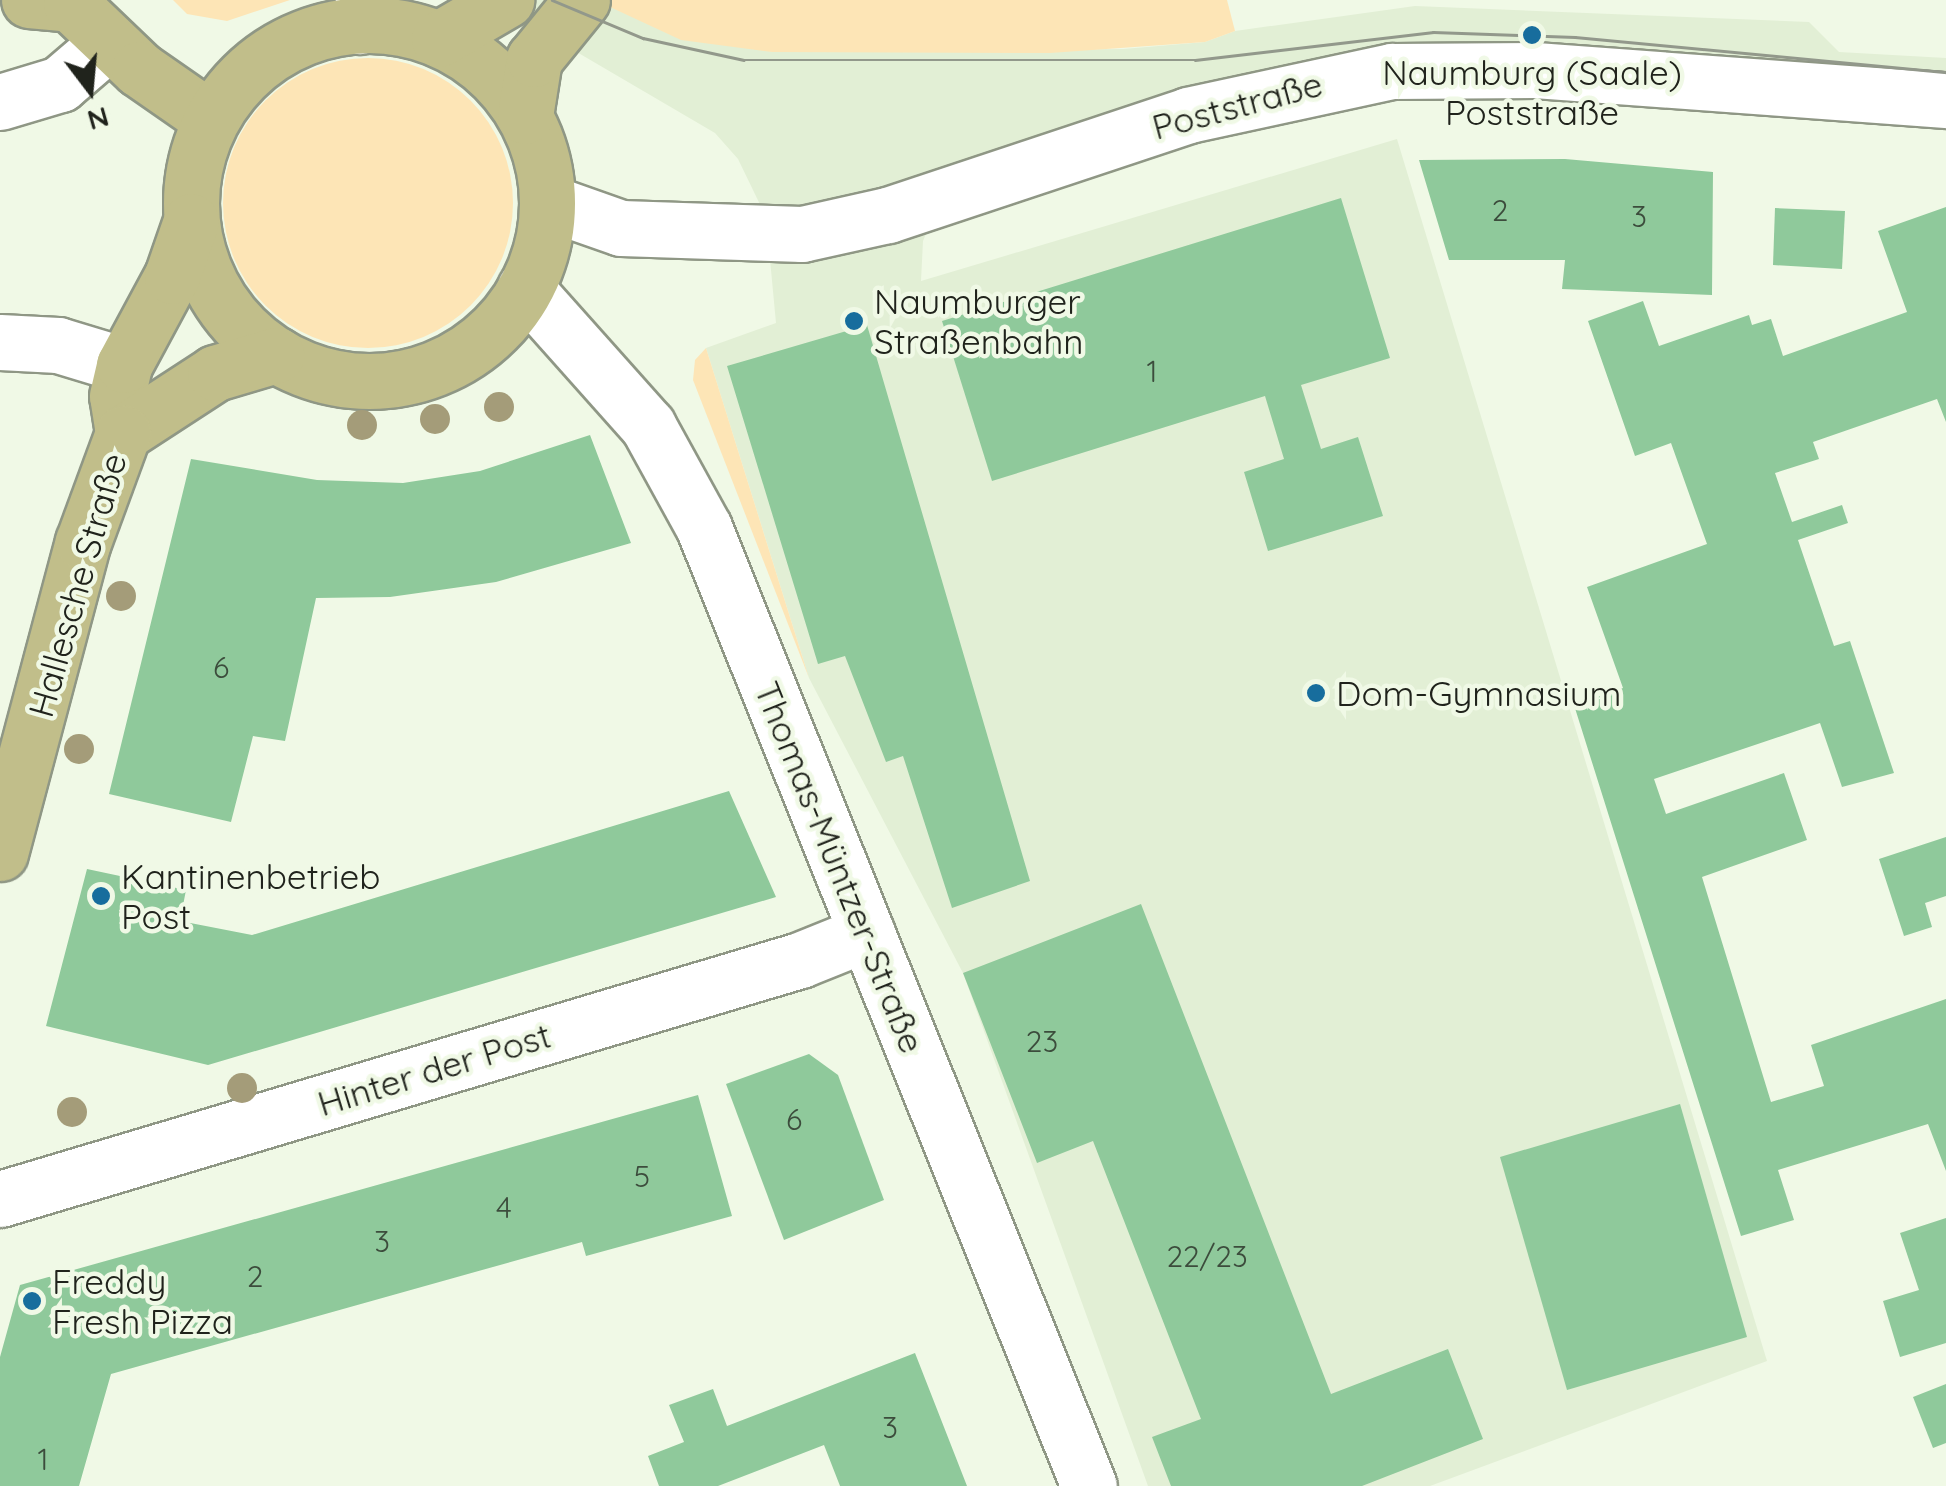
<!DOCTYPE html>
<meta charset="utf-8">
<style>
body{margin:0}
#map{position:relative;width:1946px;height:1486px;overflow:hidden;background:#f0f9e6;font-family:Quicksand,sans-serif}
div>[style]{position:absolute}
.built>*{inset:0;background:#e2efd5}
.green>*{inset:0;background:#fde5b6}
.round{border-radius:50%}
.building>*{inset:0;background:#8fc99b}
.roads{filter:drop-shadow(2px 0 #8f9785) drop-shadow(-2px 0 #8f9785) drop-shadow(0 2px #8f9785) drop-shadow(0 -2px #8f9785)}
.minor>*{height:55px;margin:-27.5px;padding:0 27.5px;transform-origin:27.5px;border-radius:27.5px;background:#fff}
.major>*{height:55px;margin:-27.5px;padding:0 27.5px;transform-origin:27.5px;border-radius:27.5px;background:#c1be8a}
.major>.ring{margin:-27.5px;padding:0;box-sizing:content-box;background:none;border:55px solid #c1be8a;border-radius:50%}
.tram>*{height:2.5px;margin:-1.25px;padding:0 1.25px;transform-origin:1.25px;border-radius:1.25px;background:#92988b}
.trees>*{width:30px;height:30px;margin:-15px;border-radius:50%;background:#a49c79}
.dots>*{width:28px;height:28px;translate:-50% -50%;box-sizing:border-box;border:5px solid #f0f9e6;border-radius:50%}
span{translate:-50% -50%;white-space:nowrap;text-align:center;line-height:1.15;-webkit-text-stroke:9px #f0f9e6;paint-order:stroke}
.number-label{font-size:30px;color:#3c4c3c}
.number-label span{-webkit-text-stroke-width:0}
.poi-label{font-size:35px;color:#20231c}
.left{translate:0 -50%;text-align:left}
.street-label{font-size:35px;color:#20231c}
.north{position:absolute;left:40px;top:40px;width:100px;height:100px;-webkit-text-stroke:8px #f0f9e6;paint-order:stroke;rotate:164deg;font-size:28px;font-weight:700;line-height:40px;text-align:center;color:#20231c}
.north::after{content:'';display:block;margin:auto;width:35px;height:45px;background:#20231c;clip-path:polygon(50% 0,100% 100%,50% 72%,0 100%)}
</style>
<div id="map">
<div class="built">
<div style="clip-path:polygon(488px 0,595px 0,772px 52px,1123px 49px,1205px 42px,1235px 31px,1415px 6px,1809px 22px,1839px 52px,1946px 58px,1946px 87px,1405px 55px,1210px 81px,954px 166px,923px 241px,921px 281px,1397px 139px,1767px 1361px,1430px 1486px,1148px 1486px,963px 973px,809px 678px,706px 348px,776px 323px,766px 217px,738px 159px,715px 133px)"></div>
</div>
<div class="green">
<div style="clip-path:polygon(173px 0,290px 0,227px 21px,187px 14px)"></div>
<div style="clip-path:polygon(595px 0,1227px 0,1235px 31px,1205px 42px,1050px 53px,772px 52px,681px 40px)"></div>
<div class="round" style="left:223px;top:58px;width:290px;height:290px"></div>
<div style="clip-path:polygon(706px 348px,809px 678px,693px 380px,695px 360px)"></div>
</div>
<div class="building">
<div style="clip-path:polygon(1565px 159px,1713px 172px,1712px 295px,1562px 289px,1565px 260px,1449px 260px,1419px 160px)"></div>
<div style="clip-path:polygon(1341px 198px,1390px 358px,1301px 385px,1321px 449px,1358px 437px,1383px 516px,1268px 551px,1244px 472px,1284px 459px,1265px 396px,992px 481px,942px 321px)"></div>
<div style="clip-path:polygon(1946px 207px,1946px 422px,1937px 399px,1813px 442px,1819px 459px,1775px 473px,1792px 522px,1842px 505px,1848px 523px,1798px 540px,1834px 646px,1850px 641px,1894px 773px,1842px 787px,1820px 723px,1654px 779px,1666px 814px,1784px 773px,1807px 840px,1702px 877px,1771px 1102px,1824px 1086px,1811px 1045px,1946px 999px,1946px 1171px,1928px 1124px,1778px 1170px,1794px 1220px,1741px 1236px,1574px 705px,1623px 688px,1587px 587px,1707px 544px,1671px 443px,1635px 456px,1588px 321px,1643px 301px,1659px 346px,1749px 315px,1752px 325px,1771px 319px,1783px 356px,1907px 312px,1878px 231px)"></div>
<div style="clip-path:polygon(1775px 208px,1845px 211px,1842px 269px,1773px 265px)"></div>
<div style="clip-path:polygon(867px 325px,1030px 881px,952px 908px,903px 756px,886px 762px,845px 656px,818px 664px,727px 366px)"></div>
<div style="clip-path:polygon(590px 435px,631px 543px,496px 582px,390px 597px,316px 598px,285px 741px,253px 736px,231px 822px,109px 794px,191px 459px,317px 480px,403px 483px,480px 471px)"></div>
<div style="clip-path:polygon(729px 791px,776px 897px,208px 1065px,46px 1026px,87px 869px,186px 890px,180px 921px,252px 935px)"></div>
<div style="clip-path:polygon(1946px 837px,1946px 896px,1925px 903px,1932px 927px,1904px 936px,1879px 859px)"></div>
<div style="clip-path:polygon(1141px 904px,1331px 1394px,1448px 1349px,1483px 1439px,1362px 1486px,1171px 1486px,1152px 1437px,1201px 1419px,1093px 1141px,1037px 1163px,963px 973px)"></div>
<div style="clip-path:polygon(809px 1054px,838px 1075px,884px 1200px,784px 1240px,726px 1084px)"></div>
<div style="clip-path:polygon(698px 1095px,732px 1216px,586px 1256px,582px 1242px,111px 1374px,79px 1486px,0 1486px,0 1357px,20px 1285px)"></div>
<div style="clip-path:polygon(1680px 1104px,1747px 1337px,1567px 1390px,1500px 1157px)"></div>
<div style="clip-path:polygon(1946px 1218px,1946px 1343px,1900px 1357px,1883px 1301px,1919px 1290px,1900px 1233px)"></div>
<div style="clip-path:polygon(915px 1353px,967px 1486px,840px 1486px,824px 1445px,718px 1486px,659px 1486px,648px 1456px,684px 1442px,669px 1405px,713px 1389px,727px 1426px)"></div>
<div style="clip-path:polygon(1946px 1384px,1946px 1443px,1933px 1448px,1913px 1397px)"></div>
</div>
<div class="roads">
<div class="minor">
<div style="left:359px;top:26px;width:26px;rotate:-81deg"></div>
<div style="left:0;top:102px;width:63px;rotate:-16.7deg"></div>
<div style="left:60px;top:84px;width:65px;rotate:-40.6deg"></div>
<div style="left:547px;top:202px;width:78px;rotate:19.4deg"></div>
<div style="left:621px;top:228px;width:181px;rotate:1.9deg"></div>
<div style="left:802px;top:234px;width:88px;rotate:-12.5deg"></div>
<div style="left:888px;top:215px;width:316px;rotate:-18.4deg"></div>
<div style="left:1188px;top:115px;width:209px;rotate:-12.2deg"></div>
<div style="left:1392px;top:71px;width:143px;rotate:-0.4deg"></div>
<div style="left:1535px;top:70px;width:412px;rotate:4.2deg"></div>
<div style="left:525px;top:288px;width:185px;rotate:48.3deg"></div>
<div style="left:648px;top:426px;width:116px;rotate:61.2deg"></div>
<div style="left:704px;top:528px;width:1032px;rotate:68.11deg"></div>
<div style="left:0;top:342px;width:58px;rotate:3deg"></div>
<div style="left:58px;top:345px;width:69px;rotate:16.9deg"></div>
<div style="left:0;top:1199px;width:835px;rotate:-16.63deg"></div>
<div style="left:800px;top:960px;width:72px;rotate:-21.9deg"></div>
</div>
<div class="major">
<div style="left:29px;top:0;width:42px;rotate:5.4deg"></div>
<div style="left:71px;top:4px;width:94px;rotate:43.7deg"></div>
<div style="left:139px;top:69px;width:88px;rotate:34.8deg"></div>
<div class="ring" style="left:191px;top:25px;width:301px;height:301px"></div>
<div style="left:439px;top:39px;width:78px;rotate:-30.2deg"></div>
<div style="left:525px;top:116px;width:58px;rotate:-81deg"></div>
<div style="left:534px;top:59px;width:76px;rotate:-50.9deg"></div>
<div style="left:123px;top:433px;width:37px;rotate:-99deg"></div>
<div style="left:117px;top:396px;width:32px;rotate:-77deg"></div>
<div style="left:124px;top:365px;width:101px;rotate:-61.7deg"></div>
<div style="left:172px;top:276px;width:58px;rotate:-70.9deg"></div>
<div style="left:123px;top:433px;width:110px;rotate:-33.1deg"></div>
<div style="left:215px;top:373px;width:64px;rotate:-16.4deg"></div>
<div style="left:0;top:853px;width:322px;rotate:-75.1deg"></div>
<div style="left:83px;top:542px;width:116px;rotate:-69.8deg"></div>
</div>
</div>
<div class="tram">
<div style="left:552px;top:0;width:99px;rotate:22.7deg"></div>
<div style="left:643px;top:38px;width:103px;rotate:12.3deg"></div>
<div style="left:744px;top:60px;width:451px"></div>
<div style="left:1195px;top:60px;width:240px;rotate:-6.7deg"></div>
<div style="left:1433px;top:32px;width:142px;rotate:2deg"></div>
<div style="left:1575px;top:37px;width:373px;rotate:5.4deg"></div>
</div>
<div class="trees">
<div style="left:499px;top:407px"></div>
<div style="left:435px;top:419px"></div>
<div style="left:362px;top:425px"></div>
<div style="left:121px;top:596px"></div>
<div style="left:79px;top:749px"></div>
<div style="left:242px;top:1088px"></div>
<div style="left:72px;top:1112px"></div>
</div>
<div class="dots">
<div style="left:1532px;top:35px;background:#176d9d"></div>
<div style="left:854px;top:321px;background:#176d9d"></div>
<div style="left:1316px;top:693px;background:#176d9d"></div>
<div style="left:101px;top:896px;background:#176d9d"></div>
<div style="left:32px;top:1301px;background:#176d9d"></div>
</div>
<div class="number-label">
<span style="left:1500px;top:210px">2</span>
<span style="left:1639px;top:216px">3</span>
<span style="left:1152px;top:371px">1</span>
<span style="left:221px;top:667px">6</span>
<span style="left:1042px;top:1041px">23</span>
<span style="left:794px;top:1119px">6</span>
<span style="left:642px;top:1176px">5</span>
<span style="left:504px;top:1207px">4</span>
<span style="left:382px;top:1241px">3</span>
<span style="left:1207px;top:1256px">22/23</span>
<span style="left:255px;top:1276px">2</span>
<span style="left:890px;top:1427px">3</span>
<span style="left:43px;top:1459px">1</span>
</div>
<div class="poi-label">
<span style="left:1532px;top:92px">Naumburg (Saale)<br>Poststraße</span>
<span class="left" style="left:874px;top:321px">Naumburger<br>Straßenbahn</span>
<span class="left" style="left:1336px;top:693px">Dom-Gymnasium</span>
<span class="left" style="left:121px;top:896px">Kantinenbetrieb<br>Post</span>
<span class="left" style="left:52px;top:1301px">Freddy<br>Fresh Pizza</span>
</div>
<div class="street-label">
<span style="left:1237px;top:105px;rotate:-15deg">Poststraße</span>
<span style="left:77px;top:585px;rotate:-74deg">Hallesche Straße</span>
<span style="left:840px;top:867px;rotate:68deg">Thomas-Müntzer-Straße</span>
<span style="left:434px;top:1069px;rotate:-17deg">Hinter der Post</span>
</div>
<div class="north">N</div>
</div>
